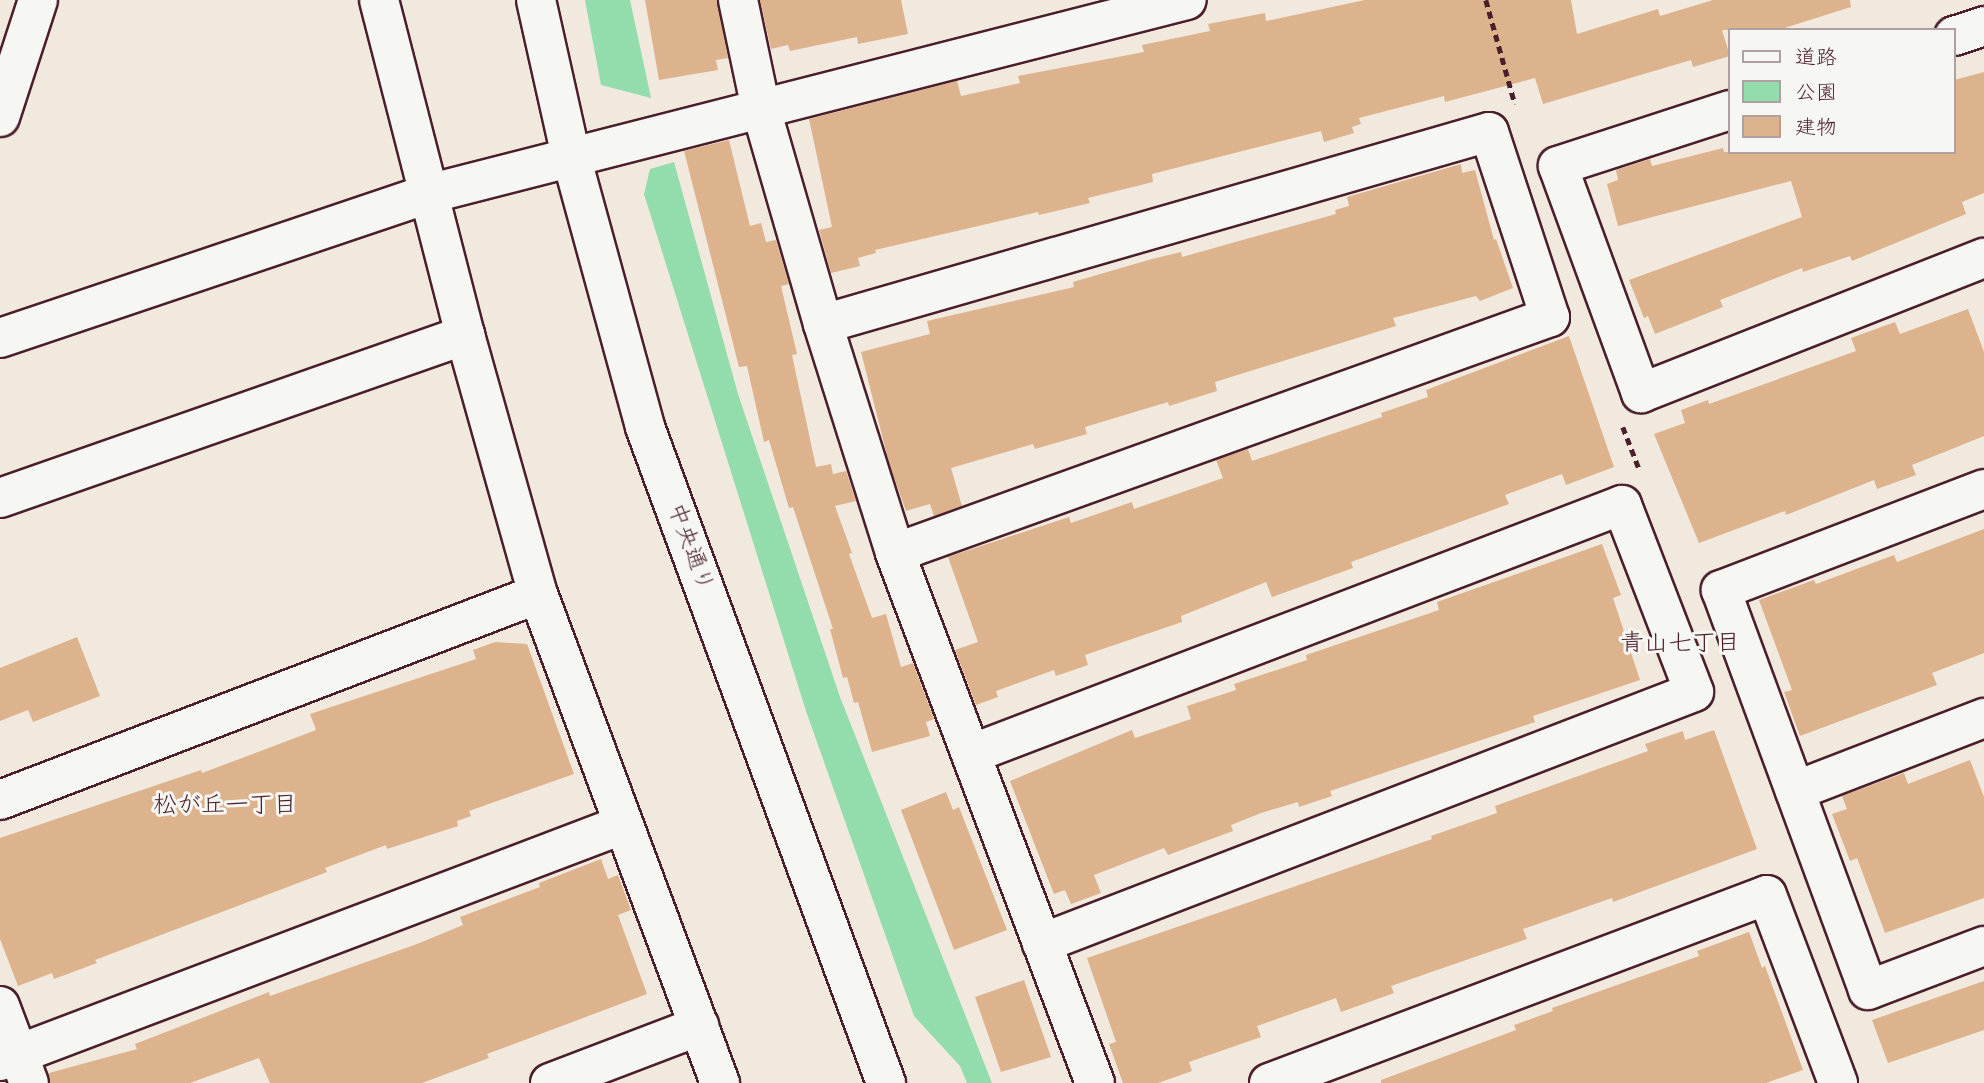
<!DOCTYPE html>
<meta charset="utf-8">
<style>
body{margin:0}
#map{position:relative;width:1984px;height:1083px;overflow:hidden;background:#f1e9de;font-family:"Indie Flower","Klee One",sans-serif}
div>[style]{position:absolute}
.green>*{inset:0;background:#93dcab}
.building>*{inset:0;background:#dcb38d}
.path>*{height:4.5px;margin-top:-2.25px;transform-origin:0;background:repeating-linear-gradient(90deg,#4a1f2b 0 7px,transparent 0 12px)}
.roads{filter:drop-shadow(2px 0 #4a1f2b) drop-shadow(-2px 0 #4a1f2b) drop-shadow(0 2px #4a1f2b) drop-shadow(0 -2px #4a1f2b)}
.minor>*{height:38px;margin:-19px;padding:0 19px;transform-origin:19px;border-radius:19px;background:#f6f6f2}
.tertiary>*{height:38px;margin:-19px;padding:0 19px;transform-origin:19px;border-radius:19px;background:#f6f6f2}
span{translate:-50% -50%;white-space:nowrap;text-align:center;line-height:1.15;-webkit-text-stroke:6px #f6f6f2;paint-order:stroke}
.street-label{font-size:23px;color:#4a1f2b}
.neighbourhood-label{font-size:24px;color:#4a1f2b}
.legend{position:absolute;left:1728px;top:28px;width:228px;height:126px;box-sizing:border-box;background:#f6f6f2;border:2px solid #b1a0a2;margin:0;padding:9px 12px;list-style:none;font-size:21px;color:#4a1f2b}
.legend li{display:flex;align-items:center;gap:14px;height:35px}
.legend b{width:35px;border:2px solid #b1a0a2}
</style>
<div id="map">
<div class="green">
<div style="clip-path:polygon(585px 0,630px 0,651px 98px,601px 85px)"></div>
<div style="clip-path:polygon(674px 162px,738px 394px,840px 697px,992px 1083px,967px 1083px,960px 1066px,914px 1016px,806px 711px,644px 194px,650px 169px)"></div>
</div>
<div class="building">
<div style="clip-path:polygon(645px 0,717px 0,728px 58px,716px 60px,718px 70px,659px 80px)"></div>
<div style="clip-path:polygon(760px 0,901px 0,908px 34px,858px 44px,857px 37px,790px 51px,788px 45px,771px 49px)"></div>
<div style="clip-path:polygon(1365px 0,1571px 0,1577px 34px,1658px 9px,1660px 16px,1713px 0,1850px 0,1851px 7px,1778px 30px,1722px 30px,1730px 56px,1693px 67px,1691px 60px,1543px 104px,1535px 78px,1445px 102px,1444px 96px,1359px 118px,1361px 124px,1352px 127px,1354px 133px,1324px 142px,1321px 131px,1152px 174px,1153px 182px,1088px 198px,1090px 203px,1039px 215px,1038px 212px,875px 250px,876px 253px,858px 258px,860px 266px,831px 273px,819px 230px,832px 227px,809px 119px,957px 81px,961px 96px,1020px 83px,1018px 76px,1144px 52px,1142px 45px,1210px 31px,1208px 24px,1265px 13px,1266px 21px)"></div>
<div style="clip-path:polygon(1984px 72px,1984px 193px,1962px 202px,1966px 214px,1852px 261px,1850px 256px,1803px 272px,1802px 268px,1720px 300px,1723px 307px,1655px 334px,1648px 316px,1644px 318px,1629px 280px,1802px 217px,1791px 181px,1618px 226px,1607px 184px,1618px 180px,1616px 170px,1650px 159px,1652px 166px,1723px 148px,1724px 152px,1954px 152px,1954px 80px)"></div>
<div style="clip-path:polygon(729px 140px,750px 226px,761px 223px,766px 242px,776px 240px,789px 284px,781px 286px,797px 354px,792px 355px,816px 467px,831px 464px,833px 474px,846px 471px,856px 501px,835px 506px,852px 553px,849px 554px,872px 618px,886px 614px,901px 667px,913px 663px,934px 719px,926px 722px,930px 736px,872px 752px,858px 702px,854px 703px,847px 677px,843px 678px,830px 629px,833px 629px,793px 507px,789px 508px,769px 440px,764px 442px,747px 366px,739px 367px,684px 151px)"></div>
<div style="clip-path:polygon(1461px 164px,1462px 173px,1475px 170px,1494px 240px,1496px 239px,1513px 288px,1480px 301px,1476px 296px,1393px 318px,1396px 326px,1215px 382px,1217px 391px,1169px 406px,1168px 402px,1085px 427px,1087px 434px,1035px 449px,1033px 444px,951px 468px,962px 506px,934px 516px,930px 504px,906px 511px,889px 463px,861px 352px,930px 334px,927px 321px,1074px 287px,1073px 282px,1152px 259px,1181px 252px,1182px 257px,1336px 214px,1335px 210px,1349px 206px,1347px 197px)"></div>
<div style="clip-path:polygon(1968px 309px,1984px 352px,1984px 436px,1912px 465px,1916px 475px,1877px 489px,1874px 480px,1786px 515px,1785px 511px,1699px 543px,1654px 434px,1685px 423px,1681px 410px,1708px 400px,1709px 404px,1856px 351px,1851px 338px,1895px 322px,1900px 334px)"></div>
<div style="clip-path:polygon(1569px 336px,1614px 467px,1566px 485px,1562px 474px,1505px 495px,1509px 504px,1351px 562px,1353px 568px,1272px 597px,1266px 582px,1181px 616px,1182px 622px,1085px 655px,1088px 665px,1056px 676px,1054px 670px,996px 691px,998px 697px,976px 705px,955px 650px,978px 642px,948px 557px,1069px 517px,1071px 523px,1132px 502px,1134px 509px,1223px 478px,1216px 460px,1248px 449px,1252px 461px,1382px 417px,1381px 413px,1428px 397px,1426px 390px)"></div>
<div style="clip-path:polygon(1984px 529px,1984px 653px,1932px 673px,1937px 685px,1800px 736px,1784px 692px,1792px 690px,1759px 600px,1814px 580px,1816px 584px,1894px 555px,1897px 562px)"></div>
<div style="clip-path:polygon(1602px 544px,1621px 595px,1613px 598px,1640px 680px,1533px 716px,1535px 722px,1330px 791px,1332px 796px,1299px 807px,1298px 802px,1261px 813px,1231px 825px,1233px 831px,1168px 855px,1164px 848px,1094px 875px,1101px 893px,1071px 904px,1065px 890px,1054px 894px,1010px 781px,1132px 730px,1135px 738px,1191px 719px,1187px 706px,1236px 690px,1234px 684px,1307px 660px,1306px 655px,1439px 610px,1437px 602px)"></div>
<div style="clip-path:polygon(77px 637px,100px 696px,33px 722px,28px 710px,0 721px,0 668px)"></div>
<div style="clip-path:polygon(495px 642px,527px 644px,574px 774px,469px 811px,471px 816px,457px 821px,458px 826px,387px 849px,386px 845px,325px 868px,327px 872px,95px 960px,97px 963px,54px 979px,52px 973px,18px 986px,0 939px,0 838px,201px 770px,202px 773px,316px 730px,310px 714px,476px 659px,473px 650px)"></div>
<div style="clip-path:polygon(1714px 730px,1757px 849px,1613px 902px,1612px 898px,1523px 929px,1527px 939px,1391px 986px,1394px 993px,1341px 1012px,1336px 998px,1257px 1026px,1261px 1037px,1189px 1062px,1192px 1071px,1158px 1083px,1123px 1083px,1109px 1044px,1116px 1042px,1087px 958px,1432px 839px,1431px 836px,1497px 813px,1495px 806px,1648px 751px,1645px 744px,1683px 731px,1685px 740px)"></div>
<div style="clip-path:polygon(1970px 760px,1984px 797px,1984px 898px,1885px 933px,1857px 858px,1850px 861px,1832px 814px,1847px 809px,1842px 796px,1904px 773px,1908px 784px)"></div>
<div style="clip-path:polygon(946px 792px,953px 810px,959px 807px,1007px 930px,954px 950px,901px 810px)"></div>
<div style="clip-path:polygon(601px 859px,608px 879px,618px 875px,631px 910px,618px 915px,647px 994px,487px 1054px,489px 1058px,422px 1083px,270px 1083px,259px 1058px,190px 1083px,50px 1083px,49px 1073px,137px 1049px,135px 1044px,269px 992px,270px 996px,417px 944px,463px 925px,460px 917px,540px 887px,539px 883px)"></div>
<div style="clip-path:polygon(1749px 932px,1762px 968px,1765px 966px,1803px 1070px,1766px 1083px,1381px 1083px,1381px 1080px,1516px 1030px,1514px 1025px,1553px 1011px,1552px 1008px,1699px 956px,1697px 951px)"></div>
<div style="clip-path:polygon(1024px 980px,1051px 1057px,1001px 1072px,975px 997px)"></div>
<div style="clip-path:polygon(1984px 981px,1984px 1030px,1888px 1063px,1872px 1020px)"></div>
</div>
<div class="path">
<div style="left:1486px;top:0;width:108px;rotate:74.4deg"></div>
<div style="left:1623px;top:427px;width:47px;rotate:68.9deg"></div>
</div>
<div class="roads">
<div class="minor">
<div style="left:379px;top:0;width:346px;rotate:75.6deg"></div>
<div style="left:465px;top:335px;width:269px;rotate:74.3deg"></div>
<div style="left:538px;top:594px;width:522px;rotate:69.59deg"></div>
<div style="left:738px;top:0;width:111px;rotate:78.1deg"></div>
<div style="left:761px;top:109px;width:224px;rotate:73.9deg"></div>
<div style="left:823px;top:324px;width:240px;rotate:72.5deg"></div>
<div style="left:895px;top:553px;width:566px;rotate:69.33deg"></div>
<div style="left:1954px;top:36px;width:32px;rotate:-18deg"></div>
<div style="left:1730px;top:110px;width:181px;rotate:162deg"></div>
<div style="left:1558px;top:166px;width:242px;rotate:69.9deg"></div>
<div style="left:1641px;top:393px;width:369px;rotate:-21.5deg"></div>
<div style="left:0;top:117px;width:123px;rotate:-72deg"></div>
<div style="left:823px;top:324px;width:693px;rotate:-16.08deg"></div>
<div style="left:1489px;top:132px;width:195px;rotate:71.8deg"></div>
<div style="left:1550px;top:317px;width:696px;rotate:160.19deg"></div>
<div style="left:0;top:338px;width:452px;rotate:-18.6deg"></div>
<div style="left:428px;top:194px;width:783px;rotate:-14.34deg"></div>
<div style="left:1984px;top:489px;width:282px;rotate:159deg"></div>
<div style="left:1721px;top:590px;width:426px;rotate:69.8deg"></div>
<div style="left:1868px;top:990px;width:124px;rotate:-20.8deg"></div>
<div style="left:0;top:498px;width:493px;rotate:-19.3deg"></div>
<div style="left:971px;top:754px;width:697px;rotate:-20.93deg"></div>
<div style="left:1622px;top:505px;width:200px;rotate:68.9deg"></div>
<div style="left:1694px;top:692px;width:699px;rotate:158.94deg"></div>
<div style="left:1795px;top:791px;width:203px;rotate:-21.1deg"></div>
<div style="left:0;top:800px;width:576px;rotate:-20.95deg"></div>
<div style="left:0;top:1006px;width:82px;rotate:69.4deg"></div>
<div style="left:0;top:1061px;width:665px;rotate:-20.78deg"></div>
<div style="left:550px;top:1083px;width:160px;rotate:-20.9deg"></div>
<div style="left:1269px;top:1083px;width:532px;rotate:-20.68deg"></div>
<div style="left:1767px;top:895px;width:201px;rotate:69.3deg"></div>
</div>
<div class="tertiary">
<div style="left:536px;top:0;width:160px;rotate:77.4deg"></div>
<div style="left:571px;top:156px;width:281px;rotate:74.7deg"></div>
<div style="left:645px;top:427px;width:699px;rotate:69.83deg"></div>
</div>
</div>
<div class="street-label">
<span style="left:689px;top:548px;rotate:70deg">中央通り</span>
</div>
<div class="neighbourhood-label">
<span style="left:1680px;top:645px">青山七丁目</span>
<span style="left:225px;top:807px">松が丘一丁目</span>
</div>
<ul class="legend">
<li><b style="height:9px;background:#f6f6f2"></b>道路</li>
<li><b style="height:19px;background:#93dcab"></b>公園</li>
<li><b style="height:19px;background:#dcb38d"></b>建物</li>
</ul>
</div>
